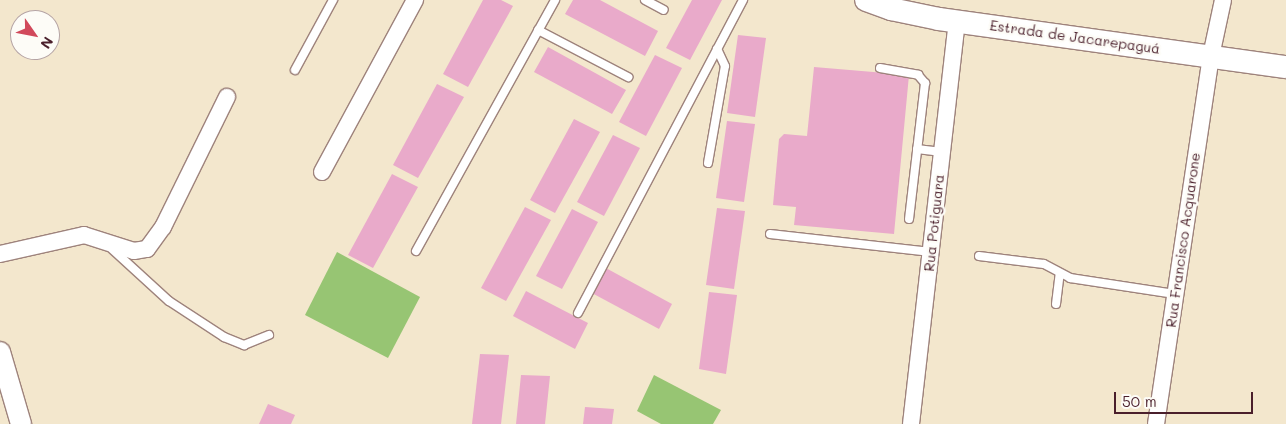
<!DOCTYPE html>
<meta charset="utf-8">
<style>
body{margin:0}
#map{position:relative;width:1286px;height:424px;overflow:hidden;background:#f3e7cd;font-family:Mali,sans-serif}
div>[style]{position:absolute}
.green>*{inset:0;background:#97c573}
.building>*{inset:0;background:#e9aaca}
.roads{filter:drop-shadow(1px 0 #9e837c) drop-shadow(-1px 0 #9e837c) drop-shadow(0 1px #9e837c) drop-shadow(0 -1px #9e837c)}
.service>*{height:8px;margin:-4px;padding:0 4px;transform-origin:4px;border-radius:4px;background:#fff}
.minor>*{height:16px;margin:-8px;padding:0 8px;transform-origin:8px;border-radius:8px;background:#fff}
.tertiary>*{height:20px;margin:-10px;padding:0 10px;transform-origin:10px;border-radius:10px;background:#fff}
.secondary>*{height:22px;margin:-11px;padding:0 11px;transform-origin:11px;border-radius:11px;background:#fff}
span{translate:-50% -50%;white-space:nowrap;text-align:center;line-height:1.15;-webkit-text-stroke:5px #fdfcf7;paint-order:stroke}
.street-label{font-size:14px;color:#4a1f2b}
.north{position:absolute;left:10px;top:10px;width:50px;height:50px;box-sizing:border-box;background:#fdfcf7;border:1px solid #b5a4a5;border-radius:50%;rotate:123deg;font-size:14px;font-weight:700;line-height:20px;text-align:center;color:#4a1f2b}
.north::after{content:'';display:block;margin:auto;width:18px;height:22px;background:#d1495b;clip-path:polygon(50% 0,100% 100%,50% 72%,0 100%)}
.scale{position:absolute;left:1114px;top:392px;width:139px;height:22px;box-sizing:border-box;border:2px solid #4a1f2b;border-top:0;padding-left:6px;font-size:15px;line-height:18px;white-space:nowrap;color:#4a1f2b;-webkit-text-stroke:4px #fdfcf7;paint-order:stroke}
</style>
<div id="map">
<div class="green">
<div style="clip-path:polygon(337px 252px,420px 297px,388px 358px,305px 315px)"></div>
<div style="clip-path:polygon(654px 375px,721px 410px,713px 424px,661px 424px,637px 411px)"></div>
</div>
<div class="building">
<div style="clip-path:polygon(483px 0,501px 0,513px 6px,468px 87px,443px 74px)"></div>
<div style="clip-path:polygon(573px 0,600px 0,658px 31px,645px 56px,565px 14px)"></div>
<div style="clip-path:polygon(692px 0,722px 0,690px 60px,666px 48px)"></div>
<div style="clip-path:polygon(738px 35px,766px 38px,755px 117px,727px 113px)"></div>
<div style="clip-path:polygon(548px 47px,626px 90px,612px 114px,534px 72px)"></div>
<div style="clip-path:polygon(655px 55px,682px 68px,646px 136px,619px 122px)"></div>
<div style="clip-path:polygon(814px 67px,909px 75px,894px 234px,794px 225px,796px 207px,773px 205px,779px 139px,784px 134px,807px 136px)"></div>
<div style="clip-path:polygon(437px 84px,464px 97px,418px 178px,393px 165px)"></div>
<div style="clip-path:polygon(574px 119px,600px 132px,555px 213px,530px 200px)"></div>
<div style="clip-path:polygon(727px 121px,755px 124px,744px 202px,716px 198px)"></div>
<div style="clip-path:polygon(613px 135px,640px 148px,604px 216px,577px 202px)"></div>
<div style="clip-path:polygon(392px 174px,418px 187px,373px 268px,348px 255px)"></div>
<div style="clip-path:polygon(525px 207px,551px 220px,506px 301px,481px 288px)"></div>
<div style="clip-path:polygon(717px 208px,745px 211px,734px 289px,706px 285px)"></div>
<div style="clip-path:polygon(572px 209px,598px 222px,562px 289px,536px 276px)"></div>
<div style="clip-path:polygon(604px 267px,672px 304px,659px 329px,590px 292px)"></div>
<div style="clip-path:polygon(526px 291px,588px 323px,575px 349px,513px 316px)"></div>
<div style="clip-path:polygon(709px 292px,737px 295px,726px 374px,699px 369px)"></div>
<div style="clip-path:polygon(480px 354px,509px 355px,501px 424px,472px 424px)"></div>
<div style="clip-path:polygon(521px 375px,550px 376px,545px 424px,516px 424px)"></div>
<div style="clip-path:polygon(268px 404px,295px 415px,291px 424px,259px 424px)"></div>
<div style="clip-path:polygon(585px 407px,614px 409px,612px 424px,583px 424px)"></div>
</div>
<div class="roads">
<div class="service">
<div style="left:645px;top:0;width:21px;rotate:28deg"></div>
<div style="left:538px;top:30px;width:102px;rotate:27.6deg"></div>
<div style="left:880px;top:68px;width:39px;rotate:10deg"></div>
<div style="left:918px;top:75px;width:11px;rotate:49deg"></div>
<div style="left:925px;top:83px;width:137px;rotate:96.7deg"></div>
<div style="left:295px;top:70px;width:80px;rotate:-61.5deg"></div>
<div style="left:917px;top:149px;width:25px;rotate:7deg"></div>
<div style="left:708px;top:163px;width:98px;rotate:-80.1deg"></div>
<div style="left:725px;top:66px;width:19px;rotate:-115deg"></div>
<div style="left:770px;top:234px;width:162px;rotate:6.4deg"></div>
<div style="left:112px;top:249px;width:77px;rotate:42.4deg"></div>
<div style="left:169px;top:301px;width:66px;rotate:33.2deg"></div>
<div style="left:224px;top:337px;width:22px;rotate:22deg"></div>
<div style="left:244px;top:345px;width:27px;rotate:-22deg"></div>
<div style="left:416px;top:251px;width:287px;rotate:-61deg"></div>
<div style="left:979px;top:256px;width:65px;rotate:7deg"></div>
<div style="left:1044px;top:264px;width:30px;rotate:28deg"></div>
<div style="left:1070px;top:278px;width:106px;rotate:8.7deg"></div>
<div style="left:1056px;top:304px;width:31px;rotate:-83deg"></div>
<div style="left:578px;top:313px;width:354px;rotate:-62.2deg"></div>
</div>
<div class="minor">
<div style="left:322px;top:172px;width:196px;rotate:-61.6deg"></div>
<div style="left:0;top:254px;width:86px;rotate:-12.7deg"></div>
<div style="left:84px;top:235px;width:52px;rotate:17.7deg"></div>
<div style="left:134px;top:251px;width:13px;rotate:-9deg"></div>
<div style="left:147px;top:249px;width:27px;rotate:-54deg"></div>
<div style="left:163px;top:227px;width:145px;rotate:-63.8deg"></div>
<div style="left:911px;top:424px;width:405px;rotate:-83.5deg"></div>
<div style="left:1156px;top:424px;width:372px;rotate:-81.5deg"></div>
<div style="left:1211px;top:56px;width:57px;rotate:-77.9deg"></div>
</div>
<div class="tertiary">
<div style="left:0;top:352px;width:75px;rotate:73.7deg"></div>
</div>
<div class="secondary">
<div style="left:866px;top:0;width:27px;rotate:20deg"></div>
<div style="left:891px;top:9px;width:49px;rotate:11.8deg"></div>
<div style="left:939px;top:19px;width:350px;rotate:7.9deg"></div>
</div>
</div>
<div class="street-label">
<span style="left:1075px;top:37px;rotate:8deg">Estrada de Jacarepaguá</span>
<span style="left:934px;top:223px;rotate:-84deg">Rua Potiguara</span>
<span style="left:1183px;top:240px;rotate:-82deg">Rua Francisco Acquarone</span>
</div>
<div class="north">N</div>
<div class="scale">50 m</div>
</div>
